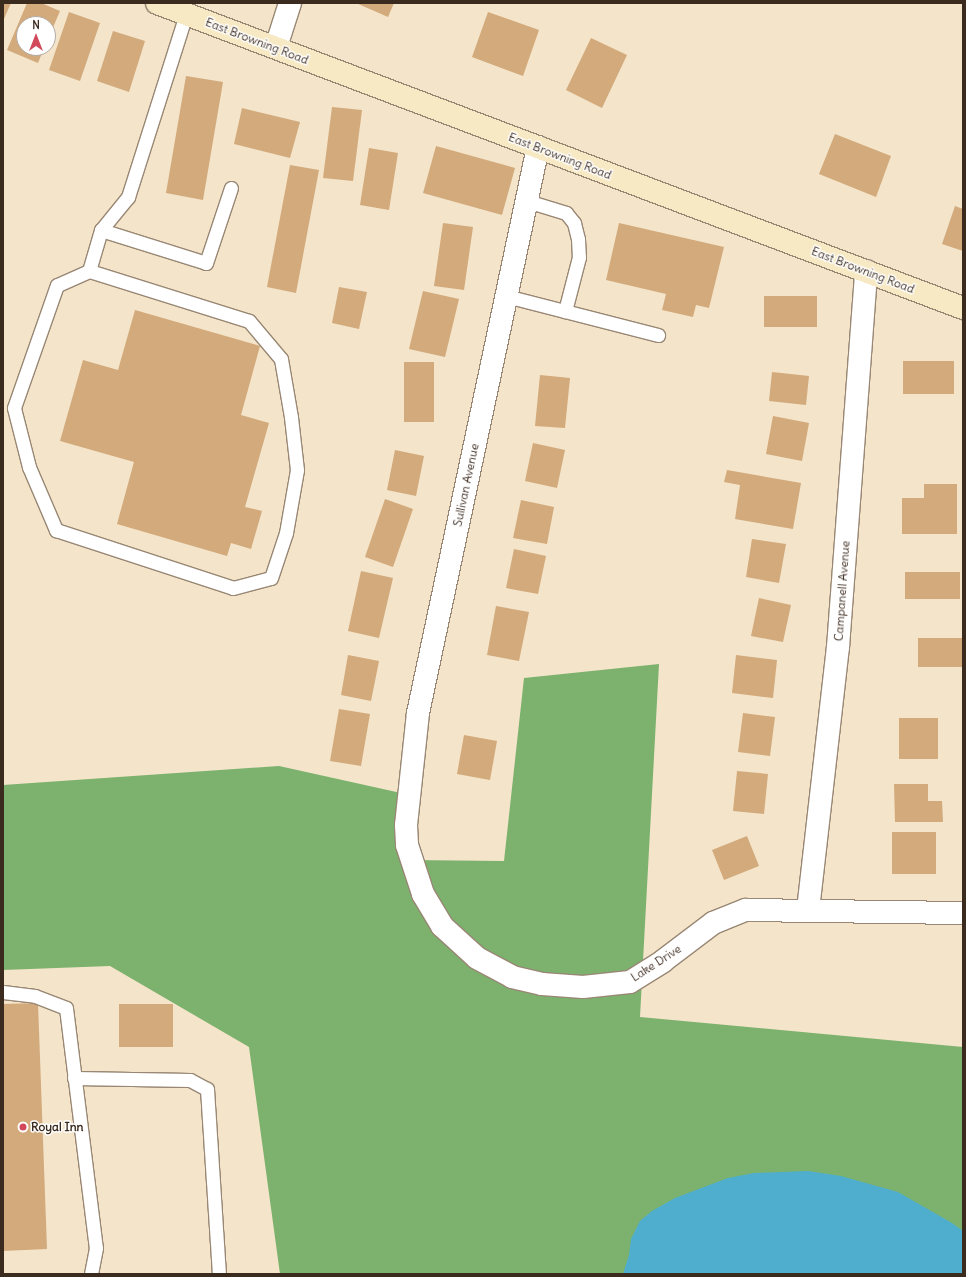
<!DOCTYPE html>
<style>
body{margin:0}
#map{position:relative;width:966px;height:1277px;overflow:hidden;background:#f4e4ca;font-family:Delius,sans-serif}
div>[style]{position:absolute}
.forest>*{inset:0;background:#7cb26e}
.water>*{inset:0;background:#4faece}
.building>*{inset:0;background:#d2aa7b}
.roads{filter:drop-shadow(1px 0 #988774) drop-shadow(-1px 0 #988774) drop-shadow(0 1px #988774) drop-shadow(0 -1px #988774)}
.lane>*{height:13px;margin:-6.5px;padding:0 6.5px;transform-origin:6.5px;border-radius:6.5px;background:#fff}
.street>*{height:22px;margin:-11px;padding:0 11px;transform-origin:11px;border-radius:11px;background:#fff}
.secondary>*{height:22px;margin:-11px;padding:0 11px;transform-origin:11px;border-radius:11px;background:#f7e9c3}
.dots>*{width:11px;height:11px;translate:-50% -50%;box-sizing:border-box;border:2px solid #fff;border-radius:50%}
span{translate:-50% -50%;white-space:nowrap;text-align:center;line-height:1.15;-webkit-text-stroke:3px #fff;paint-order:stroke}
.street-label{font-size:12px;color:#3b2a1e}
.poi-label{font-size:12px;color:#3b2a1e;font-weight:700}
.left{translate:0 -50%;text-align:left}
.frame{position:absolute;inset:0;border:4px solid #3b2a1e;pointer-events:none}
.north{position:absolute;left:16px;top:16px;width:40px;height:40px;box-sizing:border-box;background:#fff;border:1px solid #b1aaa5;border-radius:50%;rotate:0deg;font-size:11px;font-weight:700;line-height:16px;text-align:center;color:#3b2a1e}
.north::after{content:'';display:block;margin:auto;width:14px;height:18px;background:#d1495b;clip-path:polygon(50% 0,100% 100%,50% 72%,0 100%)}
</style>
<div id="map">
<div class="forest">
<div style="clip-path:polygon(659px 664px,640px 1017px,963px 1047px,963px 1274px,280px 1274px,249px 1047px,110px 966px,3px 970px,3px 785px,279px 766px,410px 795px,407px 860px,504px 861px,524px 678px)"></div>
</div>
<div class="water">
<div style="clip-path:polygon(808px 1171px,841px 1176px,898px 1192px,952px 1223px,963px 1231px,963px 1274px,623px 1274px,629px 1255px,631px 1239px,640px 1221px,652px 1211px,675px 1198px,728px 1178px,754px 1173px)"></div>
</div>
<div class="building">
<div style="clip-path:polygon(3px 3px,11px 3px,3px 21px)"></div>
<div style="clip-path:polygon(27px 3px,41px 3px,60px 11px,48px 39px,48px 24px,24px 24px,24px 48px,44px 48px,38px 63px,7px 50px)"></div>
<div style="clip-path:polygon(356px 3px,394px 3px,388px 17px)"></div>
<div style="clip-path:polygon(69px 12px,100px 23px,80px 81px,49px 70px)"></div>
<div style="clip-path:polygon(488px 12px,539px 30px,523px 76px,472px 57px)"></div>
<div style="clip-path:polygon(113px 31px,145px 41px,129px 92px,97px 81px)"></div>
<div style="clip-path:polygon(591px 38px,627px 55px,602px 108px,566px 90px)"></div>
<div style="clip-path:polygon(186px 76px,223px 82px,203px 200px,166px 193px)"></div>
<div style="clip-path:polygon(332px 107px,362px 110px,353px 181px,323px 178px)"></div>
<div style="clip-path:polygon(242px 108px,300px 122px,290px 158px,234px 144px)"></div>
<div style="clip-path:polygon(835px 134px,891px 156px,876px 197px,819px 174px)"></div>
<div style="clip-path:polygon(436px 146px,515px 168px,502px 215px,423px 193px)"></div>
<div style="clip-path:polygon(369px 148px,398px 153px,389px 210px,360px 205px)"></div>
<div style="clip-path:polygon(290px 165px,319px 170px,296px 293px,267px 287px)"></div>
<div style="clip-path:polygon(955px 206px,963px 209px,963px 251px,942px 244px)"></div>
<div style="clip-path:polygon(443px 223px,473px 227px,464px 290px,434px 286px)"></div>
<div style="clip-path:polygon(619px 223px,724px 247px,709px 308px,696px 305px,693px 317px,662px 310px,666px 294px,606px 280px)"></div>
<div style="clip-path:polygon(339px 287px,367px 292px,359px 329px,332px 323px)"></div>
<div style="clip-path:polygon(423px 291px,459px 299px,445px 357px,409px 349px)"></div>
<div style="clip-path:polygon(764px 296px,817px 296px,817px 327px,764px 327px)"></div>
<div style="clip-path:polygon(135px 310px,260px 346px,241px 415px,269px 423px,245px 507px,262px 511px,251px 549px,231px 543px,227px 556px,117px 524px,134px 462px,60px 441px,83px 360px,118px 370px)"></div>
<div style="clip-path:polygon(903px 361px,954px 361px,954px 394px,903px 394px)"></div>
<div style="clip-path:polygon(404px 362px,434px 362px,434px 422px,404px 422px)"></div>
<div style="clip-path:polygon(772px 372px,809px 376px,806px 405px,769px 401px)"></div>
<div style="clip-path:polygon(540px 375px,570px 378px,565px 428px,535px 426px)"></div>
<div style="clip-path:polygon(773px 416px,809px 423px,802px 461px,766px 454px)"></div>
<div style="clip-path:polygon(533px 443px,565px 450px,557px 488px,525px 481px)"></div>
<div style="clip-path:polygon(395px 450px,424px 456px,416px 496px,387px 490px)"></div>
<div style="clip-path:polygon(727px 470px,801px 483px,793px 529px,735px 519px,740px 485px,724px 482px)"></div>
<div style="clip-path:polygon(924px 484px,957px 484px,957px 534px,902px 534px,902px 498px,924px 498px)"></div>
<div style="clip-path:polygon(385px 499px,413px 509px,393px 567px,365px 557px)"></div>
<div style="clip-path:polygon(521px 500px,554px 507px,547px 544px,513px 538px)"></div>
<div style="clip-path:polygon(752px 539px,786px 544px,779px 583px,746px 577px)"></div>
<div style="clip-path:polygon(514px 549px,546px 556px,538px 594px,506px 588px)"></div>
<div style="clip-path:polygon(361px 571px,393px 578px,379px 638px,348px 631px)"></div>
<div style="clip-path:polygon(905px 572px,960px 572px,960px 599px,905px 599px)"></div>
<div style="clip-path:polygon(759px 598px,791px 605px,783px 642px,751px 636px)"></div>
<div style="clip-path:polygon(496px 606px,529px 612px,519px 661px,487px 655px)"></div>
<div style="clip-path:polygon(918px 638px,963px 638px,963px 667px,918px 667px)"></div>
<div style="clip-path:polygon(348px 655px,379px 661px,371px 701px,341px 695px)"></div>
<div style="clip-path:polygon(736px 655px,777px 660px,773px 698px,732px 693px)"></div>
<div style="clip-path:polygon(339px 709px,370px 714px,361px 766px,330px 761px)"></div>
<div style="clip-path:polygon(743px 713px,775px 717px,770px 756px,738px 752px)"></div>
<div style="clip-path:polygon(899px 718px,938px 718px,938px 759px,899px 759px)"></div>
<div style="clip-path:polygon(464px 735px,497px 741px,490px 780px,457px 774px)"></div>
<div style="clip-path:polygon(737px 771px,768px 774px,764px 814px,733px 811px)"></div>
<div style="clip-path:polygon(894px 784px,928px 784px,928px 801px,942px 801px,943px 822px,895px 822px)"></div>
<div style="clip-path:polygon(892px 832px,936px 832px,936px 874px,892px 874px)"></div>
<div style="clip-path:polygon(747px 836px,759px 866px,724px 880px,712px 850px)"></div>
<div style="clip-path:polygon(38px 1003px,47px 1249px,3px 1251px,3px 1004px)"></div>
<div style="clip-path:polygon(119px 1004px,173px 1004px,173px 1047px,119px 1047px)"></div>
</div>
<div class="roads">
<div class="lane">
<div style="left:527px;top:201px;width:41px;rotate:17.1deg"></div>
<div style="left:566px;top:213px;width:13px;rotate:51deg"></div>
<div style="left:574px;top:223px;width:16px;rotate:76deg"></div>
<div style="left:578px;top:239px;width:18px;rotate:87deg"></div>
<div style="left:579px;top:257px;width:56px;rotate:104.5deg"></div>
<div style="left:101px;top:230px;width:110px;rotate:17.4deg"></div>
<div style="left:206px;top:263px;width:79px;rotate:-71.6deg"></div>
<div style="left:89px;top:271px;width:35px;rotate:156deg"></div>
<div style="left:57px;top:285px;width:130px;rotate:109.3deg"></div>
<div style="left:14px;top:408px;width:61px;rotate:75.7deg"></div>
<div style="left:29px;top:467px;width:69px;rotate:66.8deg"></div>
<div style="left:56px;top:530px;width:186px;rotate:18.1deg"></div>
<div style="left:233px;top:588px;width:39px;rotate:-15deg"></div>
<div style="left:271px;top:578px;width:47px;rotate:-71.6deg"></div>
<div style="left:286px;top:533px;width:64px;rotate:-80.1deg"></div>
<div style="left:297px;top:470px;width:53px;rotate:-96.5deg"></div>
<div style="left:291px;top:417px;width:59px;rotate:-99.8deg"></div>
<div style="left:281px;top:359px;width:50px;rotate:-130.1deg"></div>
<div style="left:249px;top:321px;width:168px;rotate:-162.6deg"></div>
<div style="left:89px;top:271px;width:43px;rotate:-73.7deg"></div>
<div style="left:101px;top:230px;width:43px;rotate:-50.7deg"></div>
<div style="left:128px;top:197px;width:192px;rotate:-72.4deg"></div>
<div style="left:506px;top:296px;width:157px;rotate:14.4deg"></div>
<div style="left:3px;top:992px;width:32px;rotate:7deg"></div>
<div style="left:35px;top:996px;width:33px;rotate:21deg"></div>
<div style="left:66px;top:1008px;width:242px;rotate:82.9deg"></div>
<div style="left:96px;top:1248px;width:26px;rotate:101deg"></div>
<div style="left:74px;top:1078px;width:116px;rotate:1deg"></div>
<div style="left:190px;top:1080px;width:19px;rotate:28deg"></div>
<div style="left:207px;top:1089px;width:185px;rotate:86.3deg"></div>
</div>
<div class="street">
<div style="left:276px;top:47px;width:46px;rotate:-72.3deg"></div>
<div style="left:538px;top:147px;width:579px;rotate:101.97deg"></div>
<div style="left:418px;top:713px;width:113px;rotate:96.1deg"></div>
<div style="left:406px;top:825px;width:20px;rotate:87deg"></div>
<div style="left:407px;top:845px;width:52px;rotate:71.9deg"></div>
<div style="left:423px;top:894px;width:37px;rotate:59deg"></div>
<div style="left:442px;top:926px;width:47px;rotate:42.4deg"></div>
<div style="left:477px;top:958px;width:40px;rotate:28deg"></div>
<div style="left:512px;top:977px;width:31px;rotate:13deg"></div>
<div style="left:542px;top:984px;width:41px;rotate:4.2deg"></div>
<div style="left:583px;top:987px;width:47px;rotate:-6.1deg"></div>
<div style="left:630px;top:982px;width:39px;rotate:-32deg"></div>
<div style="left:663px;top:961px;width:63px;rotate:-37.2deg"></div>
<div style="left:713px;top:923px;width:35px;rotate:-22deg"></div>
<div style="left:746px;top:910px;width:217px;rotate:0.8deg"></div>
<div style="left:808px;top:910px;width:265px;rotate:-83.5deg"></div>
<div style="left:838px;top:647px;width:377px;rotate:-85.7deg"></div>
</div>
<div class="secondary">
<div style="left:157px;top:3px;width:862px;rotate:20.73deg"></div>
</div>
</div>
<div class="dots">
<div style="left:23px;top:1127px;background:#d1495b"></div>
</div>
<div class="street-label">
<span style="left:257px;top:41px;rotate:21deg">East Browning Road</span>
<span style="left:560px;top:156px;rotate:21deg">East Browning Road</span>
<span style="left:863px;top:270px;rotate:21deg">East Browning Road</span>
<span style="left:466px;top:485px;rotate:-78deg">Sullivan Avenue</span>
<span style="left:842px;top:591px;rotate:-86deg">Campanell Avenue</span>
<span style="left:656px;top:963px;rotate:-33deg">Lake Drive</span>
</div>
<div class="poi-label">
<span class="left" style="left:31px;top:1127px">Royal Inn</span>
</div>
<div class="frame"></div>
<div class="north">N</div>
</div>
